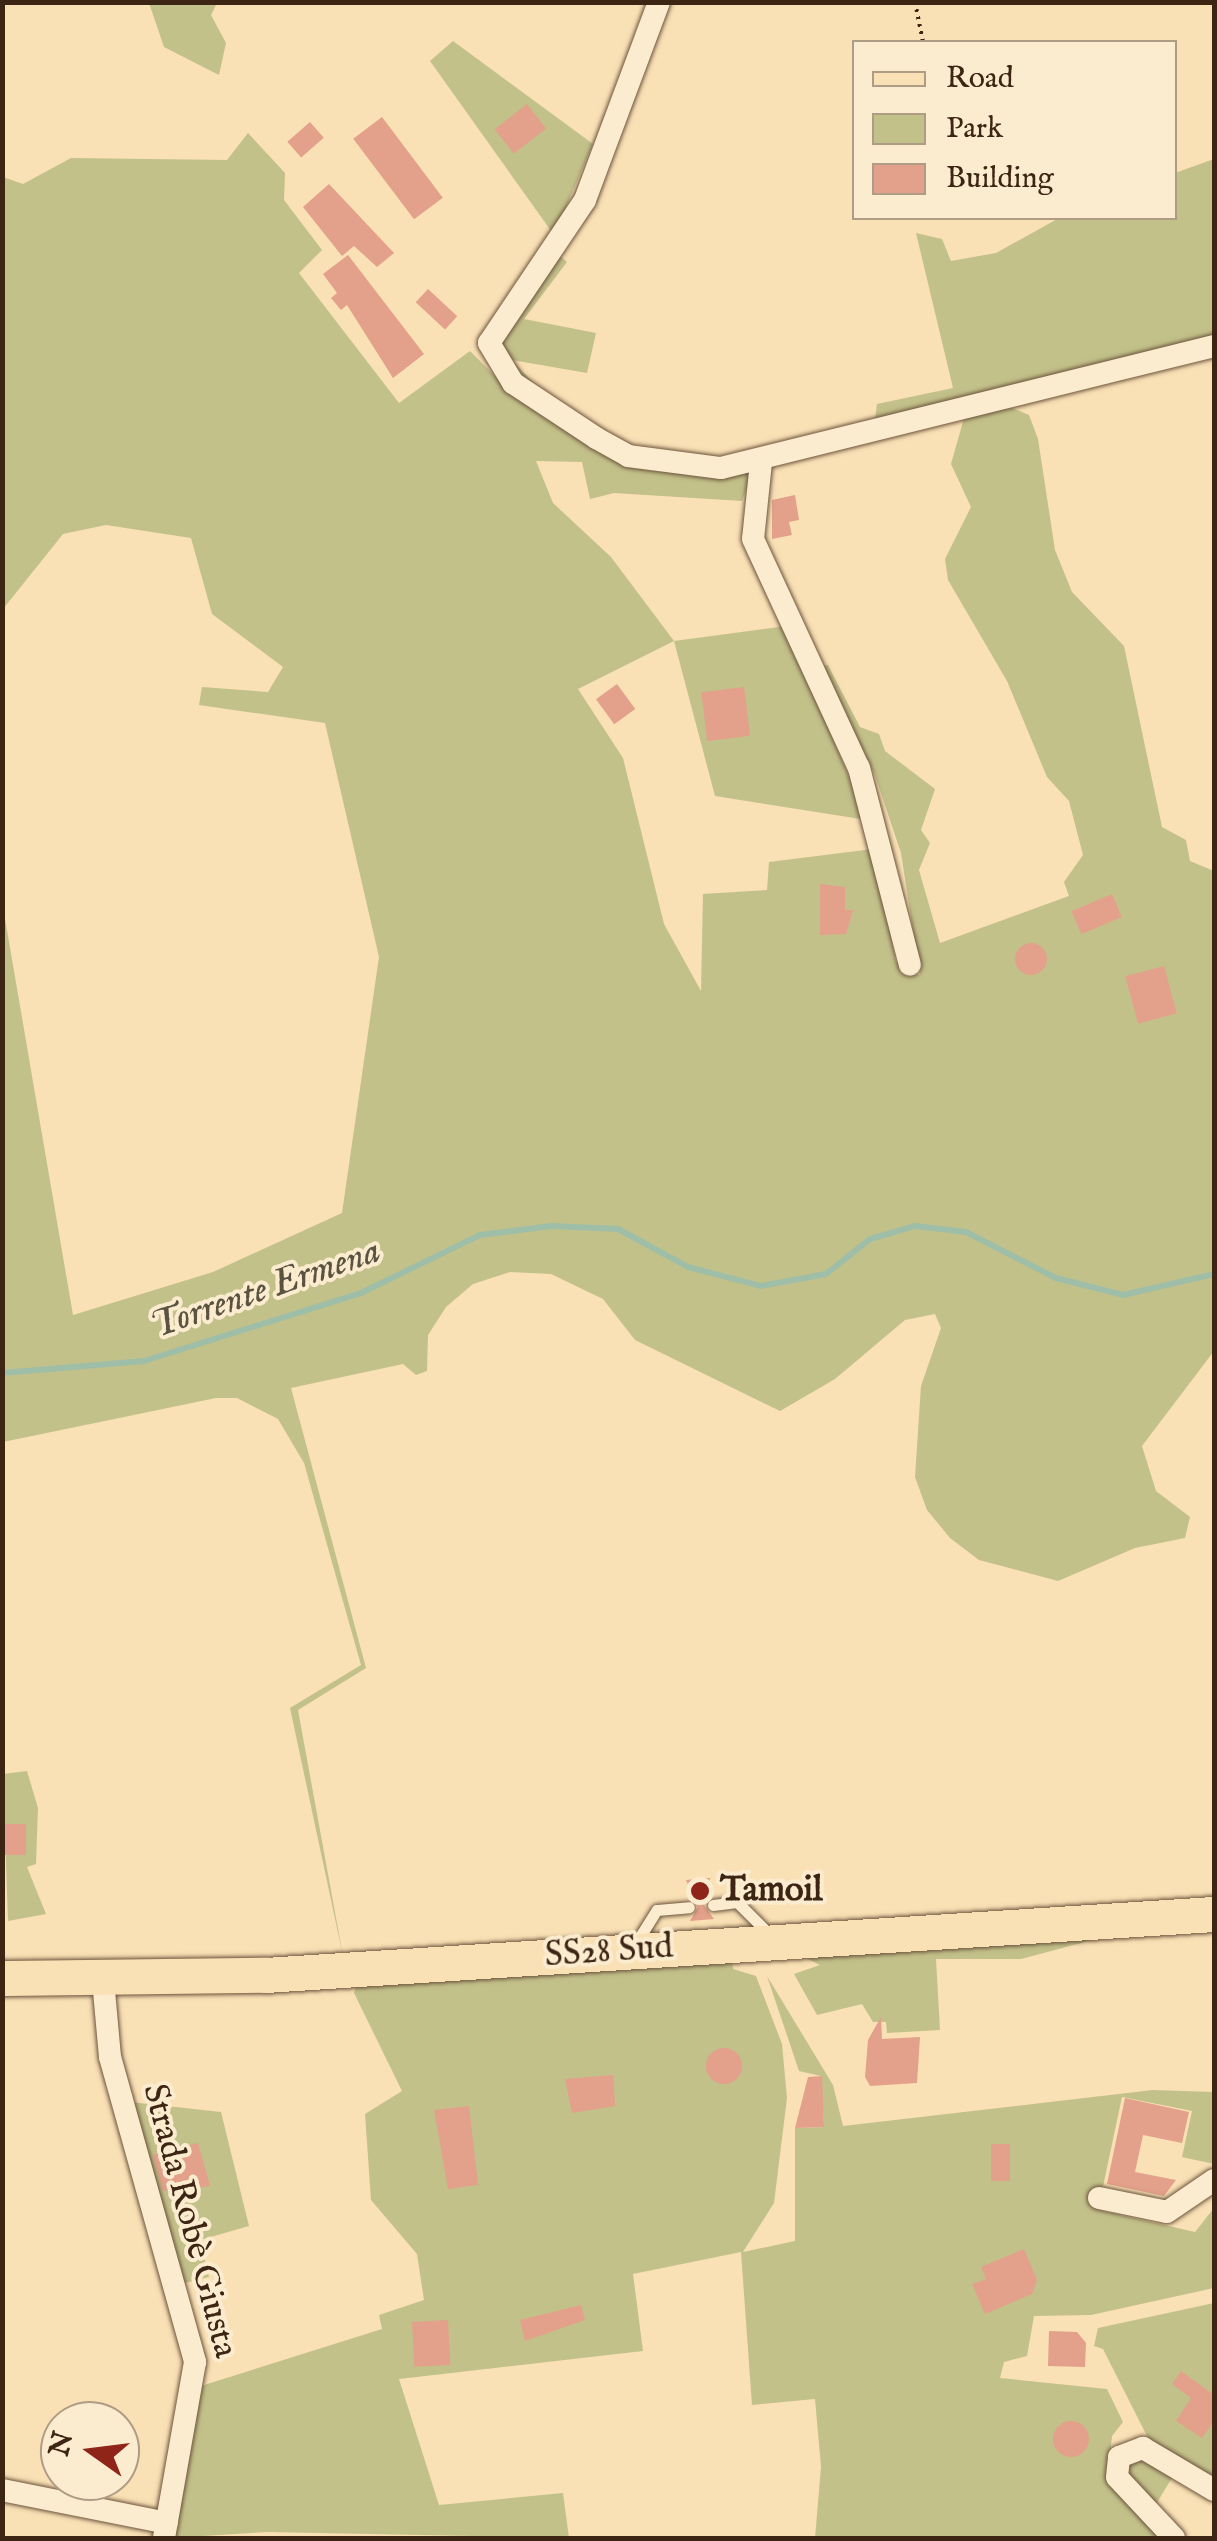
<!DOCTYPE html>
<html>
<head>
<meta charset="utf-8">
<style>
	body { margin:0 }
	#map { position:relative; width:1217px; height:2541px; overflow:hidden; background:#f9e0b5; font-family:"IM FELL English",serif }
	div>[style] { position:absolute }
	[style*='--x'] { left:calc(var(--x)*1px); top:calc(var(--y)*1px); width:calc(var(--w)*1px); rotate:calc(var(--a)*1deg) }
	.green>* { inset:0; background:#c3c18a }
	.stream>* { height:6px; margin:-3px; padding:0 3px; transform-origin:3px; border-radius:3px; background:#9fbea8 }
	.building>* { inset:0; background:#e3a08a; transform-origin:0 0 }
	.round { border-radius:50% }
	.path>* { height:4px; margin-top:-2px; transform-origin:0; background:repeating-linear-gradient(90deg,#3d2514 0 2.5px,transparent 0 7.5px) }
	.roads { filter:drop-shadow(0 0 2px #6c543c) drop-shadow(0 0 2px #6c543c) }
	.service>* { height:11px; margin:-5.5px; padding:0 5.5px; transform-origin:5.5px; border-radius:5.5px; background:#fbebcf }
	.minor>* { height:22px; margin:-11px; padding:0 11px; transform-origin:11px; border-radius:11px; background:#fbebcf }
	.primary>* { height:35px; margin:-17.5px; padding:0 17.5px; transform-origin:17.5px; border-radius:17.5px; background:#f9e0b5 }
	.dots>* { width:28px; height:28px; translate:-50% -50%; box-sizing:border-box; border:5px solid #fbebcf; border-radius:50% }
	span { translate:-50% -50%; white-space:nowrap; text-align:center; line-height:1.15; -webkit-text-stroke:8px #fbebcf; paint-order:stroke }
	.poi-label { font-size:35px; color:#3d2514; font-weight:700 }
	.left { translate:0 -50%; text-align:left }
	.street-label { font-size:35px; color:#3d2514 }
	.water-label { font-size:38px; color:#5a5340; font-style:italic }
	.frame { position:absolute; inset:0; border:5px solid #3d2514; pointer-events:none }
	.legend { position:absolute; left:852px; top:40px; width:325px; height:180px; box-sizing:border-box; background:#fbebcf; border:2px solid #af9c84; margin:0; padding:12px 18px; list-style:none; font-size:30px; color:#3d2514 }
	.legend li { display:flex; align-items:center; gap:20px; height:50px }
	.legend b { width:50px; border:2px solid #af9c84 }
	.north { position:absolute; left:40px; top:2401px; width:100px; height:100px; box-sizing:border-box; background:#fbebcf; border:2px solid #af9c84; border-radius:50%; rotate:284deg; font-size:28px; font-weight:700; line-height:40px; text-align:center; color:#3d2514 }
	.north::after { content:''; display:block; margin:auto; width:35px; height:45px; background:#8f2418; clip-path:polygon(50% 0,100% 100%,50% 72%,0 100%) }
</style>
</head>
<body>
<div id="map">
	<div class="green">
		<div style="clip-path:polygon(149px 3px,217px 3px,211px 15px,226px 43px,219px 75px,164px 47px)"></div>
		<div style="clip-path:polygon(453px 41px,593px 144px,554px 235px,430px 61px)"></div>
		<div style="clip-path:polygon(248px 133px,285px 173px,284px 200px,322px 250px,299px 273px,399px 403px,470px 351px,515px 396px,606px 453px,754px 470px,742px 501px,614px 493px,590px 499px,582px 462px,536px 461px,553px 503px,611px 557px,674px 641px,786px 626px,867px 820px,715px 796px,674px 641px,578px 689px,623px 758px,664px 924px,701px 991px,703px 894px,767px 890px,769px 862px,873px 849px,896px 962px,920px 975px,901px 853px,875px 775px,822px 666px,828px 665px,860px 727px,879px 734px,885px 751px,935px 789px,921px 830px,930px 843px,919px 870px,940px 943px,1069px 896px,1064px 882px,1083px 855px,1069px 801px,1047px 777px,1007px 681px,948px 580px,945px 559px,971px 507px,951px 464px,964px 418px,1005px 405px,1029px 415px,1038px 439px,1055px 550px,1072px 592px,1124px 646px,1162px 827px,1186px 840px,1190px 861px,1214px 871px,1214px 1351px,1142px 1446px,1156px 1491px,1190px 1517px,1185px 1538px,1135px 1548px,1058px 1581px,979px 1560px,950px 1538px,927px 1510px,915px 1477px,921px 1386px,941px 1328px,935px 1314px,905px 1320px,835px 1379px,780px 1411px,635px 1340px,603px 1299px,551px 1274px,510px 1272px,473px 1284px,446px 1307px,428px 1335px,427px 1371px,416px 1375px,403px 1364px,291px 1388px,366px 1668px,298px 1710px,343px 1956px,290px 1708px,361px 1665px,304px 1463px,278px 1419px,237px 1398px,216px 1398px,3px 1442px,2px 901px,73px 1315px,213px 1272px,342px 1213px,379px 957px,325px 723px,199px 705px,202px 687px,268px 692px,283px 667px,212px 614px,191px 538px,106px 525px,63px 534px,3px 609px,3px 177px,23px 184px,71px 158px,227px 160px)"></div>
		<div style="clip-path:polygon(1214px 159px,1214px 339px,875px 419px,877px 404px,953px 388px,916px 233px,942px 239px,951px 261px,996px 253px,1059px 218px,1174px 218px,1175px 173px)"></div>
		<div style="clip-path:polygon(560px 256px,567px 262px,524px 319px,596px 333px,587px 373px,512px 360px,541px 391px,504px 360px,501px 338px)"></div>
		<div style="clip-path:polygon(27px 1771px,38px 1808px,36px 1864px,27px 1867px,46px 1914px,8px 1921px,3px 1774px)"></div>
		<div style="clip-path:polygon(1115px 1934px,1021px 1959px,936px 1959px,940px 2030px,887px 2033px,886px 2022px,873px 2022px,862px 2004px,817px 2015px,794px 1974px,820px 1965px,798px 1954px)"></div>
		<div style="clip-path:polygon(732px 1958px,733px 1969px,756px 1976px,782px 2044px,787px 2098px,774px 2203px,743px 2252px,795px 2241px,795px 2128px,824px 2127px,821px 2076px,799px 2071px,767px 1976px,833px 2085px,843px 2126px,1153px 2090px,1214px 2092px,1214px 2164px,1182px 2157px,1192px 2111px,1122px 2097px,1098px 2210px,1195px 2232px,1214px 2208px,1214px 2288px,1091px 2315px,1034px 2316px,1027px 2356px,1004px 2362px,1000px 2378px,1107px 2389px,1123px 2422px,1112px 2436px,1108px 2476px,1164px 2538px,815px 2538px,821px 2467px,815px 2399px,752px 2405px,741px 2252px,633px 2274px,643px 2351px,399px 2379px,439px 2505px,563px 2493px,569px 2538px,267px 2532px,170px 2538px,201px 2386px,382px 2329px,379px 2315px,424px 2300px,417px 2254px,371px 2200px,365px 2114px,402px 2091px,354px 1993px,357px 1980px)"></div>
		<div style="clip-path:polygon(130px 2102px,221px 2112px,249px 2226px,200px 2240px,209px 2277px,181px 2284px)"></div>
		<div style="clip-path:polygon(1214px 2303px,1214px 2482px,1151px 2444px,1103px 2349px,1094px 2346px,1098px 2328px)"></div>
		<div style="clip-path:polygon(1133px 2455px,1175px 2473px,1156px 2504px,1132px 2482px,1124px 2464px)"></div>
	</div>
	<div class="stream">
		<div style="--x:2;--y:1373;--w:143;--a:-4.8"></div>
		<div style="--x:144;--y:1361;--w:227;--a:-17.4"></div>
		<div style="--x:361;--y:1293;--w:132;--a:-26"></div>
		<div style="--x:480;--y:1235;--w:72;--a:-7.2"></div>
		<div style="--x:551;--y:1226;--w:67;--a:2.6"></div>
		<div style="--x:618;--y:1229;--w:80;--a:28.5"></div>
		<div style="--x:688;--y:1267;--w:75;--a:14.6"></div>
		<div style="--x:761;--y:1286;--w:66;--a:-10.5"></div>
		<div style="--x:826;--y:1274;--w:56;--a:-38.5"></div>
		<div style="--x:870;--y:1239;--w:47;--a:-16.1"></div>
		<div style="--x:915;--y:1226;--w:51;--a:6.7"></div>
		<div style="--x:966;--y:1232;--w:101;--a:27.1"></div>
		<div style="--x:1056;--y:1278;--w:69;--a:14.2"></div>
		<div style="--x:1123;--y:1295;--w:93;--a:-13"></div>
	</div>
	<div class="building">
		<div style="left:527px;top:104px;width:31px;height:41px;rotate:52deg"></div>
		<div style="left:382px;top:117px;width:101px;height:36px;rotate:53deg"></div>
		<div style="left:310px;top:122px;width:21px;height:30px;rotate:49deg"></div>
		<div style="clip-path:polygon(329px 184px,394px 253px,377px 267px,354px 246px,342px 256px,303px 207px)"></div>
		<div style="clip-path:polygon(348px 255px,424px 354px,393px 378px,347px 305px,341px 310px,331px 298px,337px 293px,323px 274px)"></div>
		<div style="left:428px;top:289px;width:40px;height:18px;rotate:43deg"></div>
		<div style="clip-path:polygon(795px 495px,799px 520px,789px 522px,792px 535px,772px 539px,772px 500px)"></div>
		<div style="left:617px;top:684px;width:31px;height:26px;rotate:54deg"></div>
		<div style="left:744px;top:687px;width:49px;height:43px;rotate:83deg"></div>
		<div style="clip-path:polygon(820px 884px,845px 887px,845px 910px,853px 910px,846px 934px,820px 935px)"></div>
		<div style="left:1112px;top:894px;width:25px;height:44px;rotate:67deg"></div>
		<div class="round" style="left:1015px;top:943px;width:32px;height:32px"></div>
		<div style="left:1164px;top:966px;width:49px;height:40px;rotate:75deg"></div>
		<div style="left:2px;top:1824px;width:24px;height:31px"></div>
		<div style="clip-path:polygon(710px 1878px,704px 1905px,714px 1919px,690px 1921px,698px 1907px,686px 1880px)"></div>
		<div style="clip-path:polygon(881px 2017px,882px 2039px,920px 2037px,917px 2083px,870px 2086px,865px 2077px,868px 2040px)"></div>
		<div class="round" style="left:706px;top:2048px;width:36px;height:36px"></div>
		<div style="clip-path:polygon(613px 2075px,615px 2106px,572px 2113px,565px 2079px)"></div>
		<div style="clip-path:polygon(822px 2076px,824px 2127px,795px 2128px,808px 2077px)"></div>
		<div style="clip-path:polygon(1125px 2098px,1189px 2112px,1182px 2143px,1143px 2135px,1135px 2172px,1176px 2180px,1164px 2196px,1107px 2184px)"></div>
		<div style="clip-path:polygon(469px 2106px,478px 2185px,448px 2189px,434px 2110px)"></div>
		<div style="clip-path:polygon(198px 2143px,210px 2186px,163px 2191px,153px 2155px)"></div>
		<div style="left:991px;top:2144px;width:19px;height:37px"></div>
		<div style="clip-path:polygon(1024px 2249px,1037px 2280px,1032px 2294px,985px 2314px,972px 2284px,986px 2279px,981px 2267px)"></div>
		<div style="clip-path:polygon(581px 2305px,585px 2320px,525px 2341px,520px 2320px)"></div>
		<div style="left:448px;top:2320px;width:45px;height:36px;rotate:87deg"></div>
		<div style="clip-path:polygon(1049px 2331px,1077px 2332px,1086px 2343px,1085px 2367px,1048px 2366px)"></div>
		<div style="clip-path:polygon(1181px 2371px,1214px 2395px,1214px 2421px,1202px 2438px,1176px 2421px,1191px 2398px,1172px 2384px)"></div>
		<div class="round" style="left:1053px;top:2421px;width:36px;height:36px"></div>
	</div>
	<div class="path">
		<div style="--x:915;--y:2;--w:41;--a:78.7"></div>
	</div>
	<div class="roads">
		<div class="service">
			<div style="--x:713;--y:1905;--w:24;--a:-7"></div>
			<div style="--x:737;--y:1902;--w:47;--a:45"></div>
			<div style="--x:636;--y:1943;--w:39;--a:-58"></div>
			<div style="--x:657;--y:1910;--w:32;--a:-5"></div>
		</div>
		<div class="minor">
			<div style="--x:659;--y:2;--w:211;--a:110.5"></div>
			<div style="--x:585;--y:200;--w:172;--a:123.9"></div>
			<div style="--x:489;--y:343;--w:47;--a:59"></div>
			<div style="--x:513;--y:383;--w:100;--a:33.5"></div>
			<div style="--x:596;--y:438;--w:37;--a:29"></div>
			<div style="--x:628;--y:456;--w:94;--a:7.4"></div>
			<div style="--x:721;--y:468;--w:508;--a:-13.9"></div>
			<div style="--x:761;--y:462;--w:77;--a:95.9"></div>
			<div style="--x:753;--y:539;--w:252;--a:65.2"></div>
			<div style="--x:859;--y:768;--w:203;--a:75.5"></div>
			<div style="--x:103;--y:1980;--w:77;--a:84.8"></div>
			<div style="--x:110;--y:2057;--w:317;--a:74.4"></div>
			<div style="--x:195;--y:2362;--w:179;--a:100"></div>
			<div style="--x:1099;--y:2198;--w:69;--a:11.6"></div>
			<div style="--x:1167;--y:2212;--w:57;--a:-34.2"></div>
			<div style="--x:2;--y:2490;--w:168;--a:11.3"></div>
			<div style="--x:1174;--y:2538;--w:83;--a:-133.1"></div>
			<div style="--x:1117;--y:2477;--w:20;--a:-84"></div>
			<div style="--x:1119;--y:2457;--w:26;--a:-21"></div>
			<div style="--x:1143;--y:2448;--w:82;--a:30.6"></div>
		</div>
		<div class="primary">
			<div style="--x:2;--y:1978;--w:263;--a:-0.7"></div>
			<div style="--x:265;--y:1975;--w:951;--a:-3.68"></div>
		</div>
	</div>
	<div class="dots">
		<div style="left:700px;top:1891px;background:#8f2418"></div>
	</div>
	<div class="poi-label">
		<span class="left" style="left:720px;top:1891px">Tamoil</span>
	</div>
	<div class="street-label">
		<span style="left:609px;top:1952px;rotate:-4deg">SS28 Sud</span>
		<span style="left:189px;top:2221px;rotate:75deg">Strada Robè Giusta</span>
	</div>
	<div class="water-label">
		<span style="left:266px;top:1290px;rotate:-19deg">Torrente Ermena</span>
	</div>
	<div class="frame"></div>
	<ul class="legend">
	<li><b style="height:12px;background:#f9e0b5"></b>Road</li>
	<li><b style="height:28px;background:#c3c18a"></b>Park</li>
	<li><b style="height:28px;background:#e3a08a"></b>Building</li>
	</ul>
	<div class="north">N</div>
</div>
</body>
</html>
